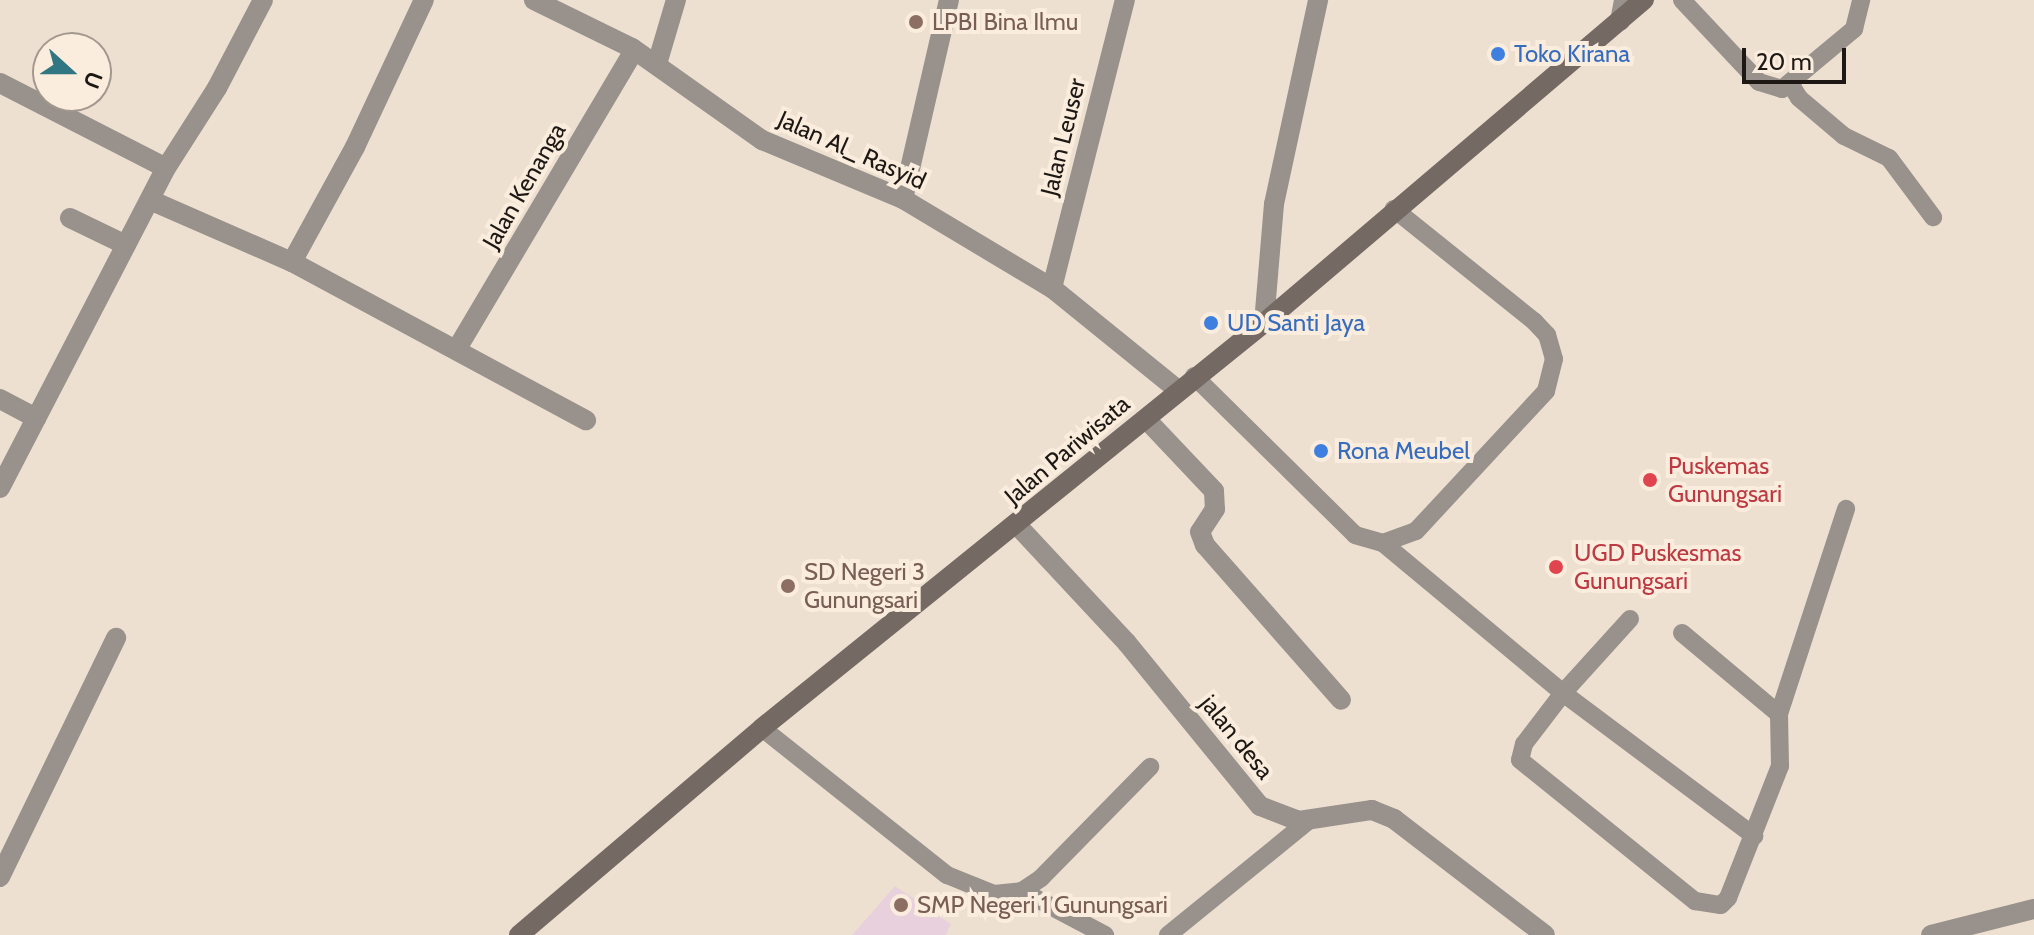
<!DOCTYPE html>
<html>
<head>
<meta charset="utf-8">
<style>
	body { margin:0 }
	#map { position:relative; width:2034px; height:935px; overflow:hidden; background:#eee0d1; font-family:Cabin,sans-serif }
	div>[style] { position:absolute }
	[style*='--x'] { left:calc(var(--x)*1px); top:calc(var(--y)*1px); width:calc(var(--w)*1px); rotate:calc(var(--a)*1deg) }
	.education>* { inset:0; background:#e8d1dd }
	.service>* { height:18px; margin:-9px; padding:0 9px; transform-origin:9px; border-radius:9px; background:#98918c }
	.minor>* { height:20px; margin:-10px; padding:0 10px; transform-origin:10px; border-radius:10px; background:#98918c }
	.secondary>* { height:20px; margin:-10px; padding:0 10px; transform-origin:10px; border-radius:10px; background:#756a63 }
	.dots>* { width:22px; height:22px; translate:-50% -50%; box-sizing:border-box; border:4px solid #fbedde; border-radius:50% }
	span { translate:-50% -50%; white-space:nowrap; text-align:center; line-height:1.15; -webkit-text-stroke:8px #fbedde; paint-order:stroke }
	.education-label { font-size:24px; color:#785e54 }
	.left { translate:0 -50%; text-align:left }
	.shop-label { font-size:24px; color:#366cbe }
	.street-label { font-size:24px; color:#1d1813 }
	.health-label { font-size:24px; color:#be3a42 }
	.north { position:absolute; left:32px; top:32px; width:80px; height:80px; box-sizing:border-box; background:#fbedde; border:2px solid #a2988d; border-radius:50%; rotate:111deg; font-size:22px; font-weight:700; line-height:32px; text-align:center; color:#1d1813 }
	.north::after { content:''; display:block; margin:auto; width:28px; height:36px; background:#307683; clip-path:polygon(50% 0,100% 100%,50% 72%,0 100%) }
	.scale { position:absolute; left:1742px; top:48px; width:104px; height:36px; box-sizing:border-box; border:4px solid #1d1813; border-top:0; padding-left:10px; font-size:24px; line-height:28px; white-space:nowrap; color:#1d1813; -webkit-text-stroke:6px #fbedde; paint-order:stroke }
</style>
</head>
<body>
<div id="map">
	<div class="education">
		<div style="clip-path:polygon(895px 886px,951px 924px,946px 935px,852px 935px)"></div>
	</div>
	<div class="service">
		<div style="--x:1682;--y:0;--w:112;--a:46.8"></div>
		<div style="--x:1759;--y:82;--w:24;--a:17"></div>
		<div style="--x:1782;--y:89;--w:94;--a:-39.8"></div>
		<div style="--x:1854;--y:29;--w:30;--a:-76"></div>
		<div style="--x:1791;--y:85;--w:15;--a:58"></div>
		<div style="--x:1799;--y:98;--w:59;--a:40.2"></div>
		<div style="--x:1844;--y:136;--w:50;--a:26.1"></div>
		<div style="--x:1889;--y:158;--w:74;--a:53.3"></div>
		<div style="--x:1194;--y:376;--w:226;--a:44.6"></div>
		<div style="--x:1355;--y:535;--w:29;--a:16"></div>
		<div style="--x:1383;--y:543;--w:35;--a:-20"></div>
		<div style="--x:1416;--y:531;--w:191;--a:-47.1"></div>
		<div style="--x:1546;--y:391;--w:33;--a:-76"></div>
		<div style="--x:1554;--y:359;--w:25;--a:-106"></div>
		<div style="--x:1547;--y:335;--w:18;--a:-133"></div>
		<div style="--x:1535;--y:322;--w:181;--a:-141.3"></div>
		<div style="--x:1383;--y:543;--w:234;--a:39.8"></div>
		<div style="--x:1563;--y:693;--w:239;--a:36.8"></div>
		<div style="--x:1630;--y:619;--w:100;--a:132.2"></div>
		<div style="--x:1563;--y:693;--w:64;--a:127.4"></div>
		<div style="--x:1524;--y:744;--w:16;--a:104"></div>
		<div style="--x:1520;--y:760;--w:225;--a:38.9"></div>
		<div style="--x:1695;--y:901;--w:26;--a:9"></div>
		<div style="--x:1721;--y:905;--w:10;--a:-45"></div>
		<div style="--x:1728;--y:898;--w:142;--a:-68.5"></div>
		<div style="--x:1780;--y:766;--w:52;--a:-91.1"></div>
		<div style="--x:1779;--y:714;--w:216;--a:-71.9"></div>
		<div style="--x:1682;--y:633;--w:126;--a:39.9"></div>
		<div style="--x:762;--y:728;--w:236;--a:38.5"></div>
		<div style="--x:947;--y:875;--w:51;--a:22"></div>
		<div style="--x:994;--y:894;--w:28;--a:-6"></div>
		<div style="--x:1022;--y:891;--w:23;--a:-34"></div>
		<div style="--x:1041;--y:878;--w:156;--a:-45.5"></div>
		<div style="--x:1022;--y:891;--w:94;--a:27.9"></div>
		<div style="--x:1168;--y:935;--w:179;--a:-39.1"></div>
	</div>
	<div class="minor">
		<div style="--x:534;--y:0;--w:109;--a:26.1"></div>
		<div style="--x:632;--y:48;--w:159;--a:35.3"></div>
		<div style="--x:762;--y:140;--w:153;--a:22.7"></div>
		<div style="--x:903;--y:199;--w:174;--a:30.9"></div>
		<div style="--x:1052;--y:288;--w:162;--a:39"></div>
		<div style="--x:1620;--y:21;--w:21;--a:-79"></div>
		<div style="--x:657;--y:64;--w:67;--a:-73.5"></div>
		<div style="--x:0;--y:83;--w:186;--a:27.1"></div>
		<div style="--x:903;--y:199;--w:204;--a:-77"></div>
		<div style="--x:150;--y:200;--w:155;--a:23.6"></div>
		<div style="--x:292;--y:262;--w:334;--a:28.3"></div>
		<div style="--x:70;--y:218;--w:62;--a:25.7"></div>
		<div style="--x:292;--y:262;--w:131;--a:-61.3"></div>
		<div style="--x:355;--y:147;--w:162;--a:-64.9"></div>
		<div style="--x:1052;--y:288;--w:297;--a:-75.8"></div>
		<div style="--x:1264;--y:323;--w:119;--a:-85.2"></div>
		<div style="--x:1274;--y:204;--w:209;--a:-77.8"></div>
		<div style="--x:458;--y:347;--w:345;--a:-59.3"></div>
		<div style="--x:0;--y:399;--w:41;--a:27.8"></div>
		<div style="--x:1146;--y:419;--w:99;--a:46.6"></div>
		<div style="--x:1214;--y:491;--w:18;--a:87"></div>
		<div style="--x:1215;--y:509;--w:27;--a:123"></div>
		<div style="--x:1200;--y:532;--w:14;--a:69"></div>
		<div style="--x:1205;--y:545;--w:206;--a:48.7"></div>
		<div style="--x:0;--y:488;--w:360;--a:-62.6"></div>
		<div style="--x:166;--y:168;--w:95;--a:-57.5"></div>
		<div style="--x:217;--y:88;--w:99;--a:-62.4"></div>
		<div style="--x:1017;--y:525;--w:161;--a:47"></div>
		<div style="--x:1127;--y:643;--w:210;--a:50.8"></div>
		<div style="--x:1260;--y:806;--w:42;--a:21"></div>
		<div style="--x:1299;--y:821;--w:74;--a:-8.6"></div>
		<div style="--x:1372;--y:810;--w:24;--a:22"></div>
		<div style="--x:1394;--y:819;--w:190;--a:37.5"></div>
		<div style="--x:0;--y:877;--w:266;--a:-64.1"></div>
		<div style="--x:1931;--y:935;--w:106;--a:-14.2"></div>
	</div>
	<div class="secondary">
		<div style="--x:519;--y:935;--w:319;--a:-40.4"></div>
		<div style="--x:762;--y:728;--w:645;--a:-38.9"></div>
		<div style="--x:1264;--y:323;--w:499;--a:-40.4"></div>
	</div>
	<div class="dots">
		<div style="left:916px;top:22px;background:#8d6e63"></div>
		<div style="left:1498px;top:54px;background:#3f7fe0"></div>
		<div style="left:1211px;top:323px;background:#3f7fe0"></div>
		<div style="left:1321px;top:451px;background:#3f7fe0"></div>
		<div style="left:1650px;top:480px;background:#e0444e"></div>
		<div style="left:1556px;top:567px;background:#e0444e"></div>
		<div style="left:788px;top:586px;background:#8d6e63"></div>
		<div style="left:901px;top:905px;background:#8d6e63"></div>
	</div>
	<div class="education-label">
		<span class="left" style="left:932px;top:22px">LPBI Bina Ilmu</span>
		<span class="left" style="left:804px;top:586px">SD Negeri 3<br>Gunungsari</span>
		<span class="left" style="left:917px;top:905px">SMP Negeri 1 Gunungsari</span>
	</div>
	<div class="shop-label">
		<span class="left" style="left:1514px;top:54px">Toko Kirana</span>
		<span class="left" style="left:1227px;top:323px">UD Santi Jaya</span>
		<span class="left" style="left:1337px;top:451px">Rona Meubel</span>
	</div>
	<div class="street-label">
		<span style="left:1063px;top:137px;rotate:-76deg">Jalan Leuser</span>
		<span style="left:852px;top:150px;rotate:24deg">Jalan Al_ Rasyid</span>
		<span style="left:524px;top:186px;rotate:-60deg">Jalan Kenanga</span>
		<span style="left:1067px;top:450px;rotate:-40deg">Jalan Pariwisata</span>
		<span style="left:1237px;top:737px;rotate:51deg">jalan desa</span>
	</div>
	<div class="health-label">
		<span class="left" style="left:1668px;top:480px">Puskemas<br>Gunungsari</span>
		<span class="left" style="left:1574px;top:567px">UGD Puskesmas<br>Gunungsari</span>
	</div>
	<div class="north">U</div>
	<div class="scale">20 m</div>
</div>
</body>
</html>
